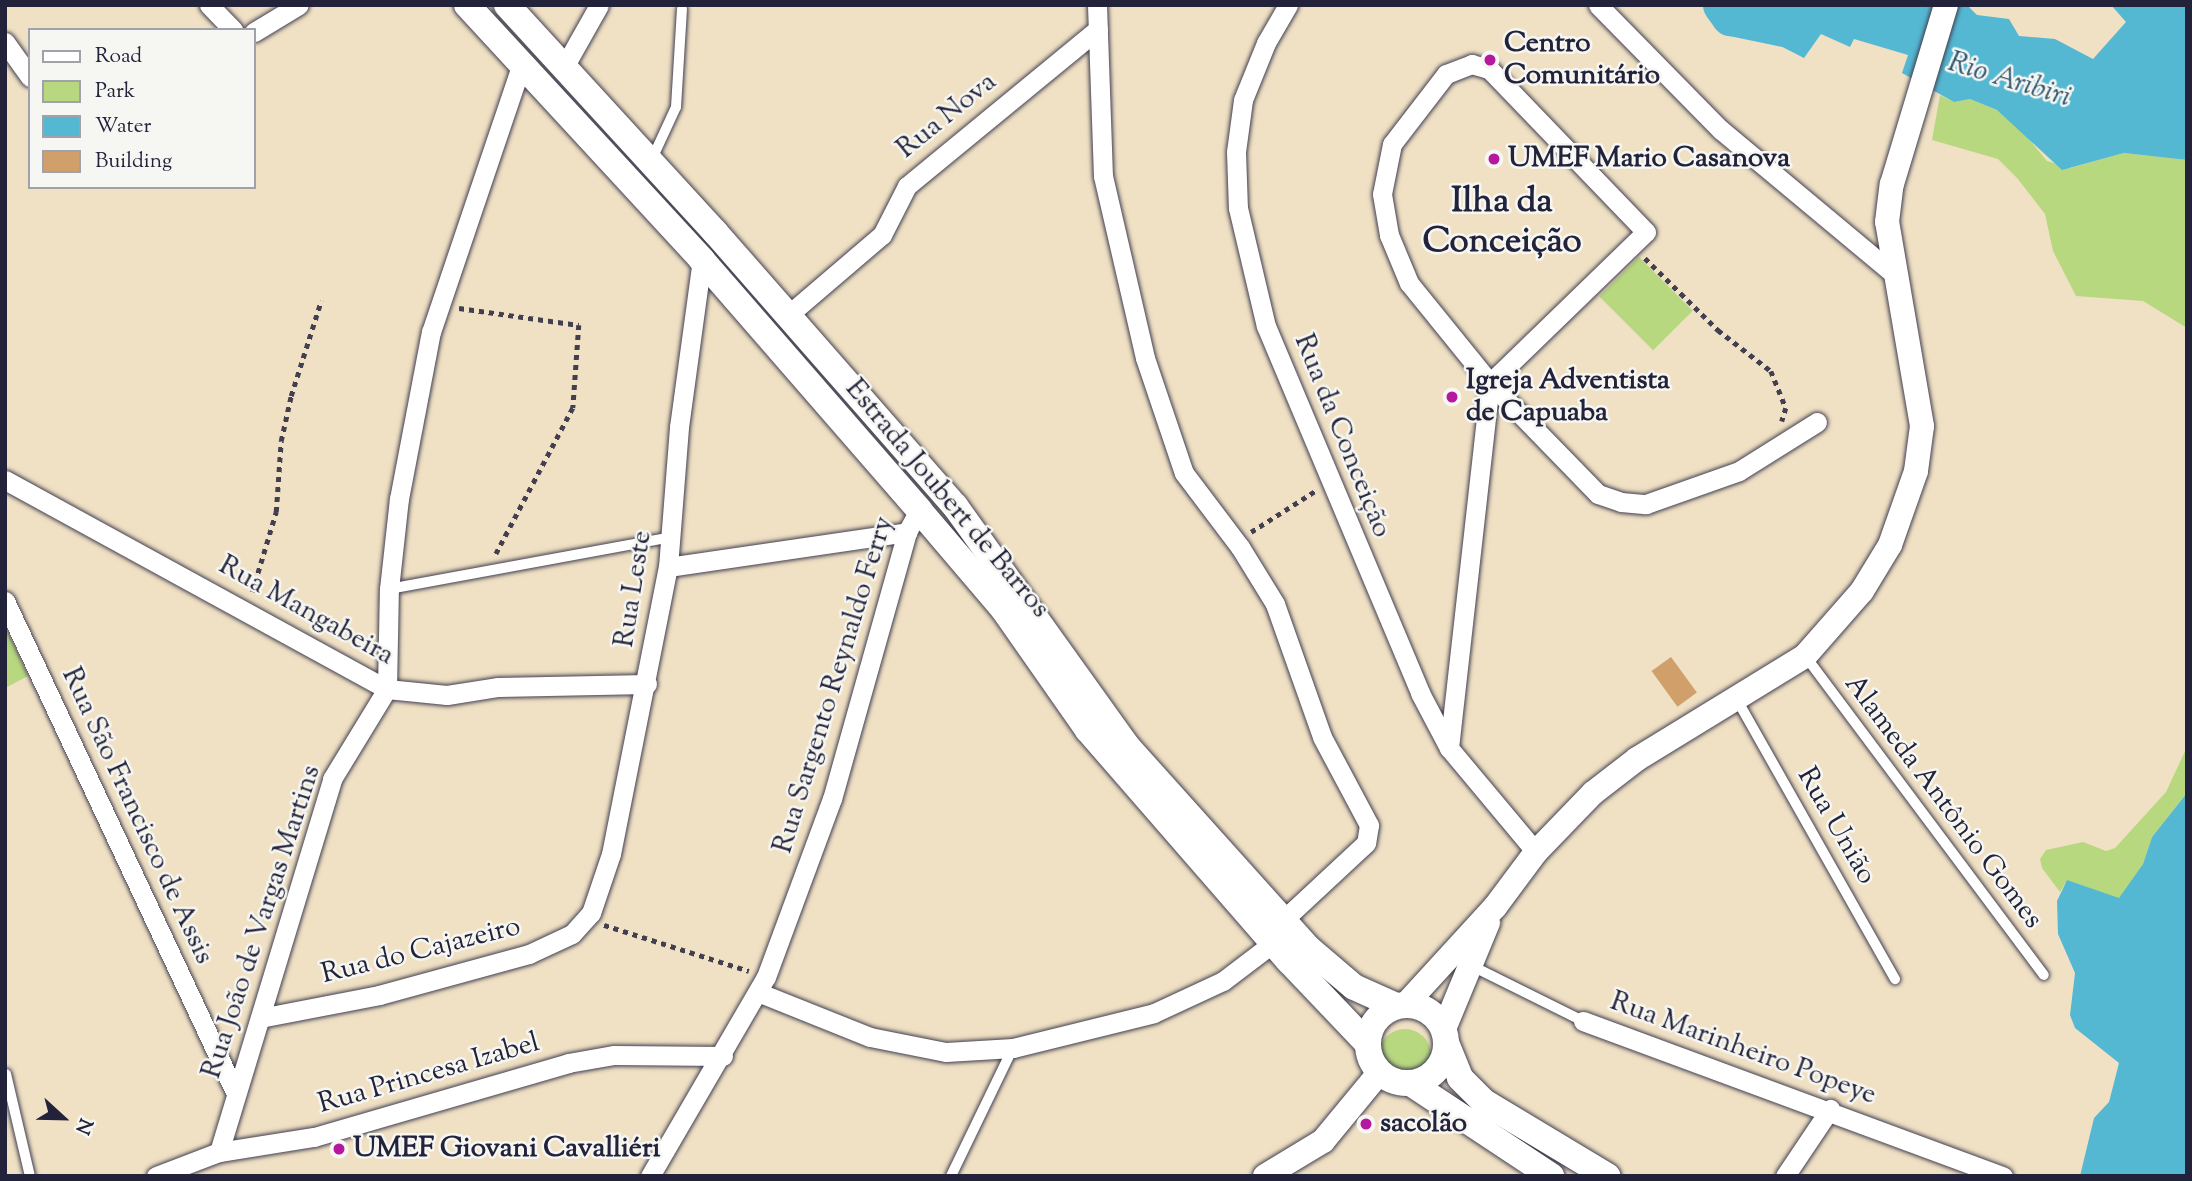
<!DOCTYPE html>
<html>
<head>
<meta charset="utf-8">
<style>
	body { margin:0 }
	#map { position:relative; width:2192px; height:1181px; overflow:hidden; background:#f0e1c4; font-family:"Sorts Mill Goudy",serif }
	div>[style] { position:absolute }
	[style*='--x'] { left:calc(var(--x)*1px); top:calc(var(--y)*1px); width:calc(var(--w)*1px); rotate:calc(var(--a)*1deg) }
	.green>* { inset:0; background:#b7d87f; transform-origin:0 0 }
	.round { border-radius:50% }
	.water>* { inset:0; background:#54b8d3 }
	.river>* { height:40px; margin:-20px; padding:0 20px; transform-origin:20px; border-radius:20px; background:#54b8d3 }
	.building>* { inset:0; background:#d09f6a; transform-origin:0 0 }
	.path>* { height:4.5px; margin-top:-2.25px; transform-origin:0; background:repeating-linear-gradient(90deg,#413f50 0 5px,transparent 0 10px) }
	.roads { filter:drop-shadow(0 0 2px #413f50) drop-shadow(0 0 2px #413f50) }
	.service>* { height:10px; margin:-5px; padding:0 5px; transform-origin:5px; border-radius:5px; background:#fff }
	.minor>* { height:19px; margin:-9.5px; padding:0 9.5px; transform-origin:9.5px; border-radius:9.5px; background:#fff }
	.tertiary>* { height:24px; margin:-12px; padding:0 12px; transform-origin:12px; border-radius:12px; background:#fff }
	.secondary>* { height:26px; margin:-13px; padding:0 13px; transform-origin:13px; border-radius:13px; background:#fff }
	.secondary>.ring { margin:-13px; padding:0; box-sizing:content-box; background:none; border:26px solid #fff; border-radius:50% }
	.dots>* { width:19px; height:19px; translate:-50% -50%; box-sizing:border-box; border:4px solid #f6f6f2; border-radius:50% }
	span { translate:-50% -50%; white-space:nowrap; text-align:center; line-height:1.15; -webkit-text-stroke:5px #f6f6f2; paint-order:stroke }
	.poi-label { font-size:28px; color:#22223b; font-weight:700 }
	.left { translate:0 -50%; text-align:left }
	.street-label { font-size:28px; color:#22223b }
	.water-label { font-size:30px; color:#345670; font-style:italic }
	.district-label { font-size:35px; color:#22223b; font-weight:700 }
	.frame { position:absolute; inset:0; border:7px solid #22223b; pointer-events:none }
	.legend { position:absolute; left:28px; top:28px; width:228px; height:161px; box-sizing:border-box; background:#f6f6f2; border:2px solid #a1a1a9; margin:0; padding:9px 12px; list-style:none; font-size:21px; color:#22223b }
	.legend li { display:flex; align-items:center; gap:14px; height:35px }
	.legend b { width:35px; border:2px solid #a1a1a9 }
	.north { position:absolute; left:28px; top:1083px; width:70px; height:70px; -webkit-text-stroke:5px #f6f6f2; paint-order:stroke; rotate:112deg; font-size:19px; font-weight:700; line-height:28px; text-align:center; color:#22223b }
	.north::after { content:''; display:block; margin:auto; width:24px; height:32px; background:#22223b; clip-path:polygon(50% 0,100% 100%,50% 72%,0 100%) }
</style>
</head>
<body>
<div id="map">
	<div class="green">
		<div style="clip-path:polygon(1940px 95px,1954px 102px,1970px 99px,1997px 110px,2013px 120px,2047px 161px,2070px 168px,2124px 153px,2187px 160px,2187px 328px,2143px 301px,2076px 296px,2053px 251px,2045px 214px,2017px 178px,1998px 159px,1932px 140px)"></div>
		<div style="left:1639px;top:257px;width:76px;height:56px;rotate:45deg"></div>
		<div style="clip-path:polygon(5px 626px,28px 676px,5px 688px)"></div>
		<div style="clip-path:polygon(2187px 747px,2187px 793px,2152px 837px,2143px 864px,2119px 899px,2067px 880px,2060px 892px,2042px 868px,2040px 859px,2046px 850px,2083px 842px,2106px 851px,2115px 848px,2166px 792px)"></div>
		<div class="round" style="left:1379px;top:1029px;width:52px;height:52px"></div>
	</div>
	<div class="water">
		<div style="clip-path:polygon(1740px 5px,1967px 5px,1977px 15px,2009px 19px,2019px 36px,2055px 39px,2093px 59px,2126px 22px,2111px 5px,2187px 5px,2187px 160px,2124px 153px,2062px 170px,1997px 110px,1970px 99px,1954px 102px,1902px 73px,1908px 55px,1854px 39px,1850px 47px,1821px 34px,1804px 58px,1726px 18px)"></div>
		<div style="clip-path:polygon(2187px 793px,2187px 1176px,2080px 1176px,2094px 1118px,2109px 1102px,2119px 1063px,2075px 1028px,2070px 1015px,2075px 973px,2058px 934px,2057px 901px,2067px 880px,2119px 898px,2143px 864px,2152px 837px)"></div>
	</div>
	<div class="river">
		<div style="--x:1723;--y:5;--w:14;--a:54"></div>
		<div style="--x:1731;--y:16;--w:54;--a:11.7"></div>
	</div>
	<div class="building">
		<div style="left:1671px;top:657px;width:44px;height:24px;rotate:54deg"></div>
	</div>
	<div class="path">
		<div style="--x:1645;--y:258;--w:103;--a:44.6"></div>
		<div style="--x:1718;--y:330;--w:67;--a:37.7"></div>
		<div style="--x:1771;--y:371;--w:40;--a:68"></div>
		<div style="--x:1786;--y:408;--w:14;--a:107"></div>
		<div style="--x:459;--y:308;--w:121;--a:8.1"></div>
		<div style="--x:579;--y:325;--w:83;--a:94.1"></div>
		<div style="--x:573;--y:408;--w:165;--a:117.8"></div>
		<div style="--x:1251;--y:532;--w:76;--a:-32.6"></div>
		<div style="--x:252;--y:592;--w:84;--a:-73.3"></div>
		<div style="--x:276;--y:512;--w:71;--a:-86"></div>
		<div style="--x:281;--y:441;--w:46;--a:-77.5"></div>
		<div style="--x:291;--y:396;--w:100;--a:-72.5"></div>
		<div style="--x:604;--y:925;--w:152;--a:17.6"></div>
	</div>
	<div class="roads">
		<div class="service">
			<div style="--x:652;--y:159;--w:57;--a:-65.2"></div>
			<div style="--x:676;--y:107;--w:98;--a:-86.5"></div>
			<div style="--x:389;--y:589;--w:287;--a:-10.4"></div>
			<div style="--x:1806;--y:657;--w:397;--a:53.2"></div>
			<div style="--x:1736;--y:698;--w:323;--a:60.5"></div>
			<div style="--x:1470;--y:965;--w:126;--a:26.4"></div>
			<div style="--x:6;--y:1074;--w:105;--a:76.8"></div>
			<div style="--x:951;--y:1176;--w:142;--a:-64.2"></div>
		</div>
		<div class="minor">
			<div style="--x:209;--y:5;--w:35;--a:46"></div>
			<div style="--x:1097;--y:5;--w:171;--a:88"></div>
			<div style="--x:1103;--y:176;--w:187;--a:77"></div>
			<div style="--x:1145;--y:358;--w:121;--a:71.3"></div>
			<div style="--x:1184;--y:473;--w:93;--a:52.9"></div>
			<div style="--x:1240;--y:547;--w:67;--a:58.4"></div>
			<div style="--x:1275;--y:604;--w:141;--a:70.5"></div>
			<div style="--x:1322;--y:737;--w:100;--a:61.9"></div>
			<div style="--x:1369;--y:825;--w:18;--a:99"></div>
			<div style="--x:1366;--y:843;--w:113;--a:137.1"></div>
			<div style="--x:1288;--y:5;--w:44;--a:120.1"></div>
			<div style="--x:1266;--y:43;--w:61;--a:112"></div>
			<div style="--x:1243;--y:100;--w:52;--a:97.7"></div>
			<div style="--x:1236;--y:152;--w:56;--a:88"></div>
			<div style="--x:1238;--y:208;--w:121;--a:76.7"></div>
			<div style="--x:1266;--y:326;--w:398;--a:67.2"></div>
			<div style="--x:1420;--y:693;--w:62;--a:62.2"></div>
			<div style="--x:1449;--y:748;--w:136;--a:50.1"></div>
			<div style="--x:1598;--y:5;--w:175;--a:45.5"></div>
			<div style="--x:1721;--y:130;--w:226;--a:39.8"></div>
			<div style="--x:254;--y:32;--w:52;--a:-31"></div>
			<div style="--x:5;--y:42;--w:43;--a:54.5"></div>
			<div style="--x:563;--y:69;--w:73;--a:-60.6"></div>
			<div style="--x:787;--y:316;--w:125;--a:-40.5"></div>
			<div style="--x:882;--y:235;--w:55;--a:-63"></div>
			<div style="--x:907;--y:186;--w:247;--a:-39.4"></div>
			<div style="--x:5;--y:480;--w:435;--a:28.7"></div>
			<div style="--x:387;--y:689;--w:60;--a:5.7"></div>
			<div style="--x:447;--y:695;--w:52;--a:-8.9"></div>
			<div style="--x:498;--y:687;--w:149;--a:-1.2"></div>
			<div style="--x:668;--y:567;--w:242;--a:-8.3"></div>
			<div style="--x:5;--y:601;--w:544;--a:64.89"></div>
			<div style="--x:1449;--y:748;--w:367;--a:-83.6"></div>
			<div style="--x:1490;--y:383;--w:217;--a:-44.1"></div>
			<div style="--x:1646;--y:232;--w:226;--a:-133.9"></div>
			<div style="--x:1489;--y:69;--w:18;--a:-164"></div>
			<div style="--x:1472;--y:64;--w:28;--a:159"></div>
			<div style="--x:1446;--y:74;--w:88;--a:127.6"></div>
			<div style="--x:1392;--y:144;--w:51;--a:101.3"></div>
			<div style="--x:1382;--y:194;--w:42;--a:80.3"></div>
			<div style="--x:1389;--y:235;--w:52;--a:67.4"></div>
			<div style="--x:1409;--y:283;--w:129;--a:51"></div>
			<div style="--x:1490;--y:383;--w:155;--a:45.8"></div>
			<div style="--x:1598;--y:494;--w:24;--a:19"></div>
			<div style="--x:1621;--y:502;--w:25;--a:5"></div>
			<div style="--x:1646;--y:504;--w:99;--a:-19.5"></div>
			<div style="--x:1739;--y:471;--w:92;--a:-32.1"></div>
			<div style="--x:760;--y:993;--w:118;--a:21.8"></div>
			<div style="--x:870;--y:1037;--w:77;--a:11.2"></div>
			<div style="--x:946;--y:1052;--w:67;--a:-3.4"></div>
			<div style="--x:1013;--y:1048;--w:145;--a:-13.9"></div>
			<div style="--x:1154;--y:1013;--w:76;--a:-24.9"></div>
			<div style="--x:1223;--y:981;--w:63;--a:-37.2"></div>
			<div style="--x:260;--y:1018;--w:121;--a:-10.9"></div>
			<div style="--x:379;--y:995;--w:156;--a:-15.3"></div>
			<div style="--x:529;--y:954;--w:47;--a:-24.9"></div>
			<div style="--x:572;--y:934;--w:28;--a:-48"></div>
			<div style="--x:591;--y:913;--w:62;--a:-71.3"></div>
			<div style="--x:611;--y:854;--w:293;--a:-78.8"></div>
			<div style="--x:668;--y:567;--w:140;--a:-85.5"></div>
			<div style="--x:679;--y:427;--w:169;--a:-82.2"></div>
			<div style="--x:1583;--y:1021;--w:448;--a:20.3"></div>
			<div style="--x:219;--y:1152;--w:390;--a:-73.1"></div>
			<div style="--x:332;--y:779;--w:105;--a:-58.6"></div>
			<div style="--x:387;--y:689;--w:100;--a:-88.9"></div>
			<div style="--x:389;--y:589;--w:91;--a:-83.7"></div>
			<div style="--x:399;--y:499;--w:170;--a:-79.2"></div>
			<div style="--x:431;--y:332;--w:281;--a:-71.3"></div>
			<div style="--x:156;--y:1176;--w:67;--a:-20.9"></div>
			<div style="--x:219;--y:1152;--w:96;--a:-9"></div>
			<div style="--x:314;--y:1137;--w:265;--a:-16.2"></div>
			<div style="--x:568;--y:1063;--w:47;--a:-9.9"></div>
			<div style="--x:614;--y:1055;--w:109;--a:0.5"></div>
			<div style="--x:650;--y:1176;--w:230;--a:-59.8"></div>
			<div style="--x:766;--y:977;--w:190;--a:-69.7"></div>
			<div style="--x:832;--y:799;--w:277;--a:-74.3"></div>
			<div style="--x:907;--y:532;--w:25;--a:-61"></div>
			<div style="--x:1785;--y:1176;--w:81;--a:-56.1"></div>
		</div>
		<div class="tertiary">
			<div style="--x:1406;--y:1004;--w:132;--a:-47.5"></div>
			<div style="--x:1495;--y:907;--w:69;--a:-53.3"></div>
			<div style="--x:1536;--y:852;--w:82;--a:-46"></div>
			<div style="--x:1593;--y:793;--w:56;--a:-37.7"></div>
			<div style="--x:1637;--y:759;--w:197;--a:-31.5"></div>
			<div style="--x:1805;--y:656;--w:86;--a:-48.8"></div>
			<div style="--x:1862;--y:591;--w:54;--a:-58.7"></div>
			<div style="--x:1890;--y:545;--w:78;--a:-70.6"></div>
			<div style="--x:1916;--y:471;--w:45;--a:-82.4"></div>
			<div style="--x:1922;--y:426;--w:207;--a:-99.7"></div>
			<div style="--x:1887;--y:222;--w:38;--a:-83"></div>
			<div style="--x:1892;--y:184;--w:187;--a:-73.2"></div>
			<div style="--x:1444;--y:1029;--w:115;--a:-67.5"></div>
			<div style="--x:1265;--y:1176;--w:68;--a:-31.1"></div>
			<div style="--x:1323;--y:1141;--w:88;--a:-50.5"></div>
		</div>
		<div class="secondary">
			<div style="--x:467;--y:5;--w:347;--a:47.3"></div>
			<div style="--x:702;--y:260;--w:331;--a:49"></div>
			<div style="--x:919;--y:510;--w:131;--a:49.6"></div>
			<div style="--x:1004;--y:610;--w:146;--a:55"></div>
			<div style="--x:1088;--y:730;--w:306;--a:49"></div>
			<div style="--x:1289;--y:961;--w:113;--a:46.4"></div>
			<div style="--x:507;--y:5;--w:308;--a:47.5"></div>
			<div style="--x:715;--y:232;--w:364;--a:48.8"></div>
			<div style="--x:955;--y:506;--w:294;--a:54.4"></div>
			<div style="--x:1126;--y:745;--w:273;--a:48.1"></div>
			<div style="--x:1308;--y:948;--w:60;--a:40.3"></div>
			<div style="--x:1354;--y:987;--w:46;--a:24.3"></div>
			<div class="ring" style="left:1368px;top:1005px;width:52px;height:52px"></div>
			<div style="--x:1447;--y:1045;--w:35;--a:68"></div>
			<div style="--x:1460;--y:1078;--w:34;--a:45"></div>
			<div style="--x:1484;--y:1102;--w:144;--a:31"></div>
			<div style="--x:1412;--y:1084;--w:167;--a:33.5"></div>
		</div>
	</div>
	<div class="dots">
		<div style="left:1490px;top:60px;background:#b5179e"></div>
		<div style="left:1494px;top:159px;background:#b5179e"></div>
		<div style="left:1452px;top:397px;background:#b5179e"></div>
		<div style="left:1366px;top:1124px;background:#b5179e"></div>
		<div style="left:339px;top:1149px;background:#b5179e"></div>
	</div>
	<div class="poi-label">
		<span class="left" style="left:1504px;top:60px">Centro<br>Comunitário</span>
		<span class="left" style="left:1508px;top:159px">UMEF Mario Casanova</span>
		<span class="left" style="left:1466px;top:397px">Igreja Adventista<br>de Capuaba</span>
		<span class="left" style="left:1380px;top:1124px">sacolão</span>
		<span class="left" style="left:353px;top:1149px">UMEF Giovani Cavalliéri</span>
	</div>
	<div class="street-label">
		<span style="left:947px;top:116px;rotate:-39deg">Rua Nova</span>
		<span style="left:1342px;top:436px;rotate:68deg">Rua da Conceição</span>
		<span style="left:947px;top:499px;rotate:50deg">Estrada Joubert de Barros</span>
		<span style="left:634px;top:589px;rotate:-81deg">Rua Leste</span>
		<span style="left:306px;top:611px;rotate:29deg">Rua Mangabeira</span>
		<span style="left:834px;top:685px;rotate:-73deg">Rua Sargento Reynaldo Ferry</span>
		<span style="left:1943px;top:802px;rotate:53deg">Alameda Antônio Gomes</span>
		<span style="left:137px;top:816px;rotate:65deg">Rua São Francisco de Assis</span>
		<span style="left:1836px;top:826px;rotate:60deg">Rua União</span>
		<span style="left:262px;top:922px;rotate:-72deg">Rua João de Vargas Martins</span>
		<span style="left:421px;top:951px;rotate:-14deg">Rua do Cajazeiro</span>
		<span style="left:1743px;top:1049px;rotate:20deg">Rua Marinheiro Popeye</span>
		<span style="left:429px;top:1074px;rotate:-16deg">Rua Princesa Izabel</span>
	</div>
	<div class="water-label">
		<span style="left:2009px;top:81px;rotate:17deg">Rio Aribiri</span>
	</div>
	<div class="district-label">
		<span style="left:1502px;top:223px">Ilha da<br>Conceição</span>
	</div>
	<div class="frame"></div>
	<ul class="legend">
	<li><b style="height:9px;background:#fff"></b>Road</li>
	<li><b style="height:19px;background:#b7d87f"></b>Park</li>
	<li><b style="height:19px;background:#54b8d3"></b>Water</li>
	<li><b style="height:19px;background:#d09f6a"></b>Building</li>
	</ul>
	<div class="north">N</div>
</div>
</body>
</html>
